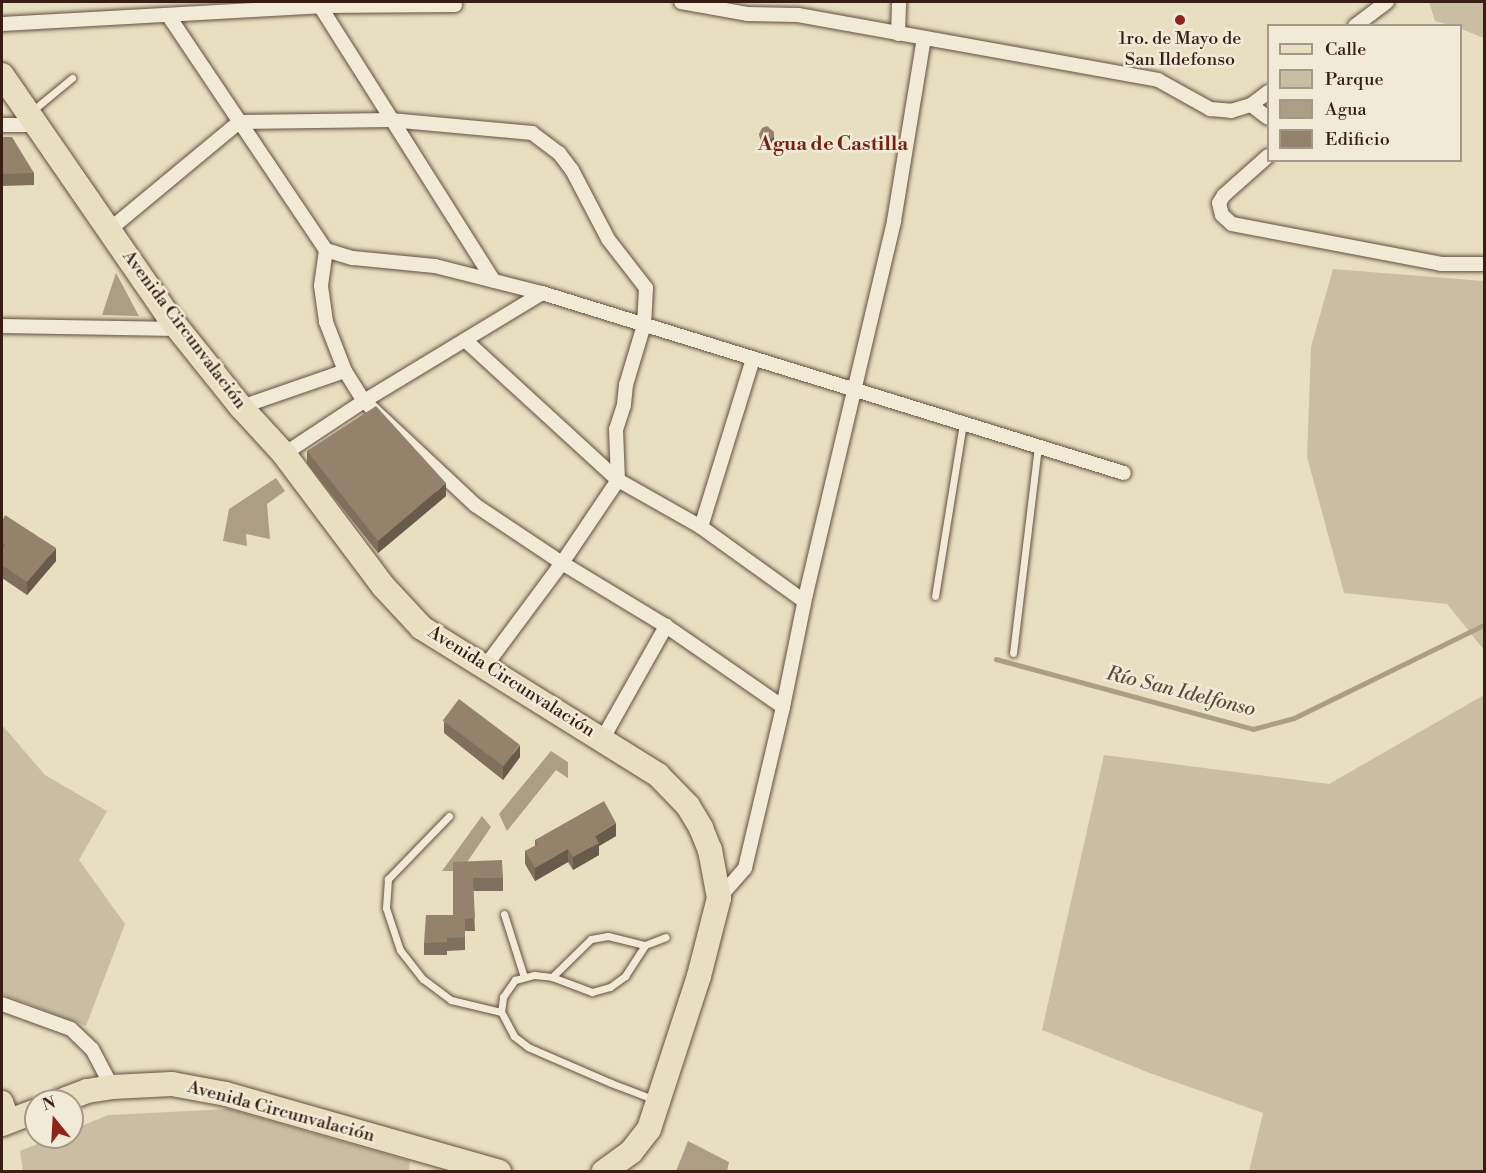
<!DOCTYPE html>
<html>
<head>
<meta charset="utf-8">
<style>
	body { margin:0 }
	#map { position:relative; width:1486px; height:1173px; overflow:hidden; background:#e8dfc0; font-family:"Libre Bodoni",serif }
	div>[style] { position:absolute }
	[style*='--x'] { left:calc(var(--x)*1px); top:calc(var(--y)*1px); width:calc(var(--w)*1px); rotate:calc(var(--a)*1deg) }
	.green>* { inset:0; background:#cabea2 }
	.water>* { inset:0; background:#ac9d85 }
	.stream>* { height:4.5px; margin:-2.25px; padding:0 2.25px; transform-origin:2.25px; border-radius:2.25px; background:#ac9d85 }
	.roads { filter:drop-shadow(0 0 2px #644e3e) drop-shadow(0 0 2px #644e3e) }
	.lane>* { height:7px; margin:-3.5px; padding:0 3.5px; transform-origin:3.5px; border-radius:3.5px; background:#f0ead6 }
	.street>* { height:14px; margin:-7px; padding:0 7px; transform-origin:7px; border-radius:7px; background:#f0ead6 }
	.primary>* { height:21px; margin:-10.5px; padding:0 10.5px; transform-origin:10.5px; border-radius:10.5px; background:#e8dfc0 }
	.highway>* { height:24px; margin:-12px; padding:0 12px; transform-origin:12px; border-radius:12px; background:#e8dfc0 }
	.wall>* { inset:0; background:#7f705d }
	.shaded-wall>* { inset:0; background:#685b4c }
	.building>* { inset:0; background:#94826c; transform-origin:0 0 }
	.dots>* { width:16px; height:16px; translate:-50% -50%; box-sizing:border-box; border:3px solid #f0ead6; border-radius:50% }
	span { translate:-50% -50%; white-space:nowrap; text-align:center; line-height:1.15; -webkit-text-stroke:5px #f0ead6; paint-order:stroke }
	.poi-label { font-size:18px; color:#381d12 }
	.street-label { font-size:18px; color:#381d12 }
	.neighbourhood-label { font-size:20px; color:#7a1f14; font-weight:700 }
	.water-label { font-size:20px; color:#614a3a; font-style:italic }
	.frame { position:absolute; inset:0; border:3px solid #381d12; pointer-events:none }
	.legend { position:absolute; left:1267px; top:24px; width:195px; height:138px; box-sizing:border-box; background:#f0ead6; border:2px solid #a69888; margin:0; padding:8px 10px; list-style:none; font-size:18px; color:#381d12 }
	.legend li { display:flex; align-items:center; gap:12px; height:30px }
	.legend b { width:30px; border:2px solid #a69888 }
	.north { position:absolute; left:24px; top:1089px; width:60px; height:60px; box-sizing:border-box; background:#f0ead6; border:2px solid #a69888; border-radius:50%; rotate:342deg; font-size:16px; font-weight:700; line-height:24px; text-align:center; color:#381d12 }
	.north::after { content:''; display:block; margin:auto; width:21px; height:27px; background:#8f2418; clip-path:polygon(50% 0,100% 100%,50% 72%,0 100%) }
</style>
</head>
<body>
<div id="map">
	<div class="green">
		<div style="clip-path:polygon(1429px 2px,1484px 2px,1484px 38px,1461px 29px,1460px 26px,1449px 25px,1435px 21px)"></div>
		<div style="clip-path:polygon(1333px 269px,1484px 281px,1484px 650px,1447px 604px,1344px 593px,1307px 457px,1311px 347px)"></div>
		<div style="clip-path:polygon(1484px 695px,1484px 1171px,1249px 1171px,1263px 1113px,1147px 1072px,1042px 1030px,1104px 755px,1329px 784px)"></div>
		<div style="clip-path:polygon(2px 725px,45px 775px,107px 811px,79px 860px,125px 924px,86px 1026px,2px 994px)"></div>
		<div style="clip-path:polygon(229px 1109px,410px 1161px,409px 1171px,23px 1171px,20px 1151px,54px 1137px,72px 1137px,72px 1130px,108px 1115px)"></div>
	</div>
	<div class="water">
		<div style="clip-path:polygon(116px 273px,139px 316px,102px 315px)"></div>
		<div style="clip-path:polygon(276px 478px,285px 491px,267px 504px,270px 539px,246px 534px,247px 546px,223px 541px,229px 509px)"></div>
		<div style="clip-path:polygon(551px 751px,568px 762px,568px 778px,556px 770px,507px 831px,499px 814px)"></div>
		<div style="clip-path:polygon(482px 816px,491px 827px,461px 871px,442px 871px)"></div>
		<div style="clip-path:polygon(688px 1141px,729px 1162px,727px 1171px,676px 1171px)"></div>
	</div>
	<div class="stream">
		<div style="--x:996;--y:659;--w:266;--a:15.2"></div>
		<div style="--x:1253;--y:729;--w:42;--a:-15"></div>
		<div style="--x:1294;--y:718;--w:212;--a:-26.1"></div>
	</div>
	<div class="roads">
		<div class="lane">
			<div style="--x:32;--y:111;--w:52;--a:-39.5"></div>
			<div style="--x:935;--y:596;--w:174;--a:-80.8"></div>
			<div style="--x:1013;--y:653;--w:208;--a:-83.1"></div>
			<div style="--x:449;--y:816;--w:88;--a:134.1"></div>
			<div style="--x:388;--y:879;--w:29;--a:94"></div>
			<div style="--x:386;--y:908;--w:44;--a:71.6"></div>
			<div style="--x:400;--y:950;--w:37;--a:52"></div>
			<div style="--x:423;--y:979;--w:35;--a:37"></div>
			<div style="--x:451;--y:1000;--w:51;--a:13.5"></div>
			<div style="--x:504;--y:914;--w:66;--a:72.4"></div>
			<div style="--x:552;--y:977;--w:54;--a:-44.3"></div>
			<div style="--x:591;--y:939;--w:17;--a:-10"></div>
			<div style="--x:608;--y:936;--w:38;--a:14"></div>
			<div style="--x:653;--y:1099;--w:45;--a:-159.1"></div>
			<div style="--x:611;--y:1083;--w:90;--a:-156.6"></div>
			<div style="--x:528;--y:1047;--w:18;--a:-142"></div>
			<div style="--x:514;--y:1036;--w:27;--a:-118"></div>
			<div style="--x:501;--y:1012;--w:15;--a:-82"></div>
			<div style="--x:503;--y:997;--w:21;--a:-55"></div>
			<div style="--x:515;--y:980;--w:20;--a:-15"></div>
			<div style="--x:534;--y:975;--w:18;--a:6"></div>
			<div style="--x:552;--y:977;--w:43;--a:20.6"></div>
			<div style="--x:592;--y:992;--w:19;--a:-16"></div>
			<div style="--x:610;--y:987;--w:19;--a:-36"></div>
			<div style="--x:625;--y:976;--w:37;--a:-57"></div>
			<div style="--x:645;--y:945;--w:22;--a:-21"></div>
		</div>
		<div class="street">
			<div style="--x:681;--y:2;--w:67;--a:10.3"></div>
			<div style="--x:747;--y:14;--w:51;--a:1.1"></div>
			<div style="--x:798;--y:15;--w:366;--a:10.2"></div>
			<div style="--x:1158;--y:80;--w:60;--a:29.1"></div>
			<div style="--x:1210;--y:109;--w:21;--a:5"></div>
			<div style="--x:1231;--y:111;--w:21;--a:-17"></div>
			<div style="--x:1251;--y:105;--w:21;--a:-37"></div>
			<div style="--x:320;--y:6;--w:325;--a:57.7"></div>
			<div style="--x:168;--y:15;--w:283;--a:56.1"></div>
			<div style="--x:326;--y:250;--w:28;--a:17"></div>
			<div style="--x:353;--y:258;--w:82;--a:5.6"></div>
			<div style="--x:435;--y:266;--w:110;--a:14.2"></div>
			<div style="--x:542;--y:293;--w:609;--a:17.19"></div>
			<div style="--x:2;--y:24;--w:319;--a:-3.2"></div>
			<div style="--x:320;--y:6;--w:135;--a:-0.4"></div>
			<div style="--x:1355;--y:26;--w:40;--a:-37"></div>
			<div style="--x:898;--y:34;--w:32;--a:-88"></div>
			<div style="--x:1251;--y:105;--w:21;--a:37"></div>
			<div style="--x:2;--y:125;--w:34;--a:0"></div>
			<div style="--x:1268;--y:156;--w:59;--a:138.4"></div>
			<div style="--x:1224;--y:195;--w:9;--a:122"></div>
			<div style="--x:1219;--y:203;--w:12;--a:76"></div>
			<div style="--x:1222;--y:215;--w:13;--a:42"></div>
			<div style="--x:1232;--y:224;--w:213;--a:10.8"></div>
			<div style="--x:1441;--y:264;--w:43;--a:0"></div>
			<div style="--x:109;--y:230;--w:169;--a:-39.7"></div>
			<div style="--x:239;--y:122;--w:151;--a:-0.8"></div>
			<div style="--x:390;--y:120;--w:143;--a:5.2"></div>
			<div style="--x:532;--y:133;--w:34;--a:37"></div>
			<div style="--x:559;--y:153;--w:21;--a:53"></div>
			<div style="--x:572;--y:170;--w:78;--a:62.4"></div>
			<div style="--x:608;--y:239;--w:62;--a:52.2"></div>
			<div style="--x:646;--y:288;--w:37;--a:93"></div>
			<div style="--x:644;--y:325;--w:63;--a:106.7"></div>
			<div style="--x:626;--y:385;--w:20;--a:96"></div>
			<div style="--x:624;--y:405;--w:25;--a:108"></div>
			<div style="--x:616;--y:429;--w:51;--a:87.8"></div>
			<div style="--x:618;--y:480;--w:100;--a:124"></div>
			<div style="--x:562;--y:563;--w:131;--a:126.6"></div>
			<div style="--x:326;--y:250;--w:36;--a:98"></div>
			<div style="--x:321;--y:286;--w:36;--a:82"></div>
			<div style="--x:326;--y:322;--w:53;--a:68.8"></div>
			<div style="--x:345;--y:371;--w:36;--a:58"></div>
			<div style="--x:364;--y:401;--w:152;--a:43.1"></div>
			<div style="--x:475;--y:505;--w:105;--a:33.7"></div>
			<div style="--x:562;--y:563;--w:122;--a:31.2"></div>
			<div style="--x:666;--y:626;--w:142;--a:34.7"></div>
			<div style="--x:2;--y:326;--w:176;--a:1"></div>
			<div style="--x:465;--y:340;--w:207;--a:42.5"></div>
			<div style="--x:618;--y:480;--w:95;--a:29.5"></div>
			<div style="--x:701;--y:527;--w:127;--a:35.7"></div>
			<div style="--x:241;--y:407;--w:110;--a:-19.1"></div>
			<div style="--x:284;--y:454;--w:96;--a:-33.5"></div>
			<div style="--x:364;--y:401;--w:208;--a:-31.2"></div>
			<div style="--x:701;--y:527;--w:176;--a:-72.8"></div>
			<div style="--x:603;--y:738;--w:129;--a:-60.6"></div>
			<div style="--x:719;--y:898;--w:40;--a:-49"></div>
			<div style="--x:745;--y:868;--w:165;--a:-76.7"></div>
			<div style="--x:783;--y:707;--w:115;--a:-78.5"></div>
			<div style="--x:806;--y:594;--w:383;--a:-76.7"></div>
			<div style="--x:894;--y:221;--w:185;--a:-80.7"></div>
			<div style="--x:2;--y:1004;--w:73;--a:19.9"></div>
			<div style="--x:71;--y:1029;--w:29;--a:44"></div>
			<div style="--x:92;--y:1049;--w:43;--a:62.2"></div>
		</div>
		<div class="primary">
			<div style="--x:2;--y:1101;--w:21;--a:71"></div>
		</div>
		<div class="highway">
			<div style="--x:2;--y:75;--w:293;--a:55.4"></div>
			<div style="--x:168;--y:316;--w:117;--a:51.3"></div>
			<div style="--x:241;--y:407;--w:64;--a:47.5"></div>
			<div style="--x:284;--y:454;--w:165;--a:53.1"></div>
			<div style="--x:383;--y:586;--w:57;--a:47.1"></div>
			<div style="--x:422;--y:628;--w:278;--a:31.9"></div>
			<div style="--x:658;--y:775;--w:43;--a:45.9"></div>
			<div style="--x:688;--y:806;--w:26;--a:59"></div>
			<div style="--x:701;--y:828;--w:24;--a:68"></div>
			<div style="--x:710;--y:850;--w:49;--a:79.4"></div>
			<div style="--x:719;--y:898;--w:81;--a:104.4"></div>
			<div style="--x:699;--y:976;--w:161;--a:108.1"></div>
			<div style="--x:649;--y:1129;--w:29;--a:128"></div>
			<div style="--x:631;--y:1152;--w:34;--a:144"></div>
			<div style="--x:61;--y:1101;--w:28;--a:-21"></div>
			<div style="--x:87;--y:1091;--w:25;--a:-9"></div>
			<div style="--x:112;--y:1087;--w:60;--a:-2.9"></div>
			<div style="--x:172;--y:1084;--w:55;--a:10.5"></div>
			<div style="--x:226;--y:1094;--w:284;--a:15.9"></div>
			<div style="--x:2;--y:1124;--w:36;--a:-21"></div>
		</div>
	</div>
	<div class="wall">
		<div style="clip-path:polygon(759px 134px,774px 136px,774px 142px,767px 145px,761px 142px)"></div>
		<div style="clip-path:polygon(2px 137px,34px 173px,34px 185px,2px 186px)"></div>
		<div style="clip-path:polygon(307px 451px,446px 496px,378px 553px,307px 464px)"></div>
		<div style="clip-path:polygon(2px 521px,56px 561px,27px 595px,2px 578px)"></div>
		<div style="clip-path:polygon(444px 721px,520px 757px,503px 780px,444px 733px)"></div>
		<div style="clip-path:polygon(616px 836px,599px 846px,599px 855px,573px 870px,568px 862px,535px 881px,525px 864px,525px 851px,535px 846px,535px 840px)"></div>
		<div style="clip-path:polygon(453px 862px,503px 878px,503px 891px,473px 891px,475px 931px,465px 931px,465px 950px,447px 951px,447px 955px,424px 955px,424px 943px,453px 915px)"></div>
	</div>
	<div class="shaded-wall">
		<div style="clip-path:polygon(774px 132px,774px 142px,767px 145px,767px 141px)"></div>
		<div style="clip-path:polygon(446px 483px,446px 496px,378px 553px,378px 541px)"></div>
		<div style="clip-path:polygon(56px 548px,56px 561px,27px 595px,27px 582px)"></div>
		<div style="clip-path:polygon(520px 745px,520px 757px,503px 780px,503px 767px)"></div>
		<div style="clip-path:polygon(616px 823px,616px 836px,599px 846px,599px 855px,573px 870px,573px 857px,595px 836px)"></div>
		<div style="clip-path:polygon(568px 849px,568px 862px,535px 881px,535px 868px)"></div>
	</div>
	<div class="building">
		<div style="clip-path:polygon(767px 126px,774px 132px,774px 137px,767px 141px,761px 138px,759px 134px,762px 128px)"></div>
		<div style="clip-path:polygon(2px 137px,12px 137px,34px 173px,2px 174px)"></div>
		<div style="clip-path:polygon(376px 406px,446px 483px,378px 541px,307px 451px)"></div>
		<div style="clip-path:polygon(5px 515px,56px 548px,27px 582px,2px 565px,2px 550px,5px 545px,2px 542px,2px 521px)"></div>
		<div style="left:459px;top:699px;width:76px;height:27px;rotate:37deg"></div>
		<div style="clip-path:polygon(604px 801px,616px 823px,595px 836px,599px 843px,573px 857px,568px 849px,535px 868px,525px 851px,538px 844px,535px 840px)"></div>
		<div style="clip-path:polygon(502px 860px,503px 878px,473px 878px,475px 918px,465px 919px,465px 937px,447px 938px,447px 942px,424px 943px,426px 915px,453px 915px,453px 862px)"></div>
	</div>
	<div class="dots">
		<div style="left:1180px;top:20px;background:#8f2418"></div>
	</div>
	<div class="poi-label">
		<span style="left:1180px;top:50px">1ro. de Mayo de<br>San Ildefonso</span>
	</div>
	<div class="street-label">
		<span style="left:184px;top:330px;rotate:53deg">Avenida Circunvalación</span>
		<span style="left:511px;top:682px;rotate:32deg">Avenida Circunvalación</span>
		<span style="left:281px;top:1112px;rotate:15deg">Avenida Circunvalación</span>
	</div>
	<div class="neighbourhood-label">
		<span style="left:833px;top:144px">Agua de Castilla</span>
	</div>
	<div class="water-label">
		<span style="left:1181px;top:692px;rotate:14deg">Río San Idelfonso</span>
	</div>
	<div class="frame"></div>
	<ul class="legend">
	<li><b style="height:8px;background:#e8dfc0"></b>Calle</li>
	<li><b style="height:16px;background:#cabea2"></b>Parque</li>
	<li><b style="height:16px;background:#ac9d85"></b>Agua</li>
	<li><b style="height:16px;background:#94826c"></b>Edificio</li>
	</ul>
	<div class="north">N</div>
</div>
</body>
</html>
